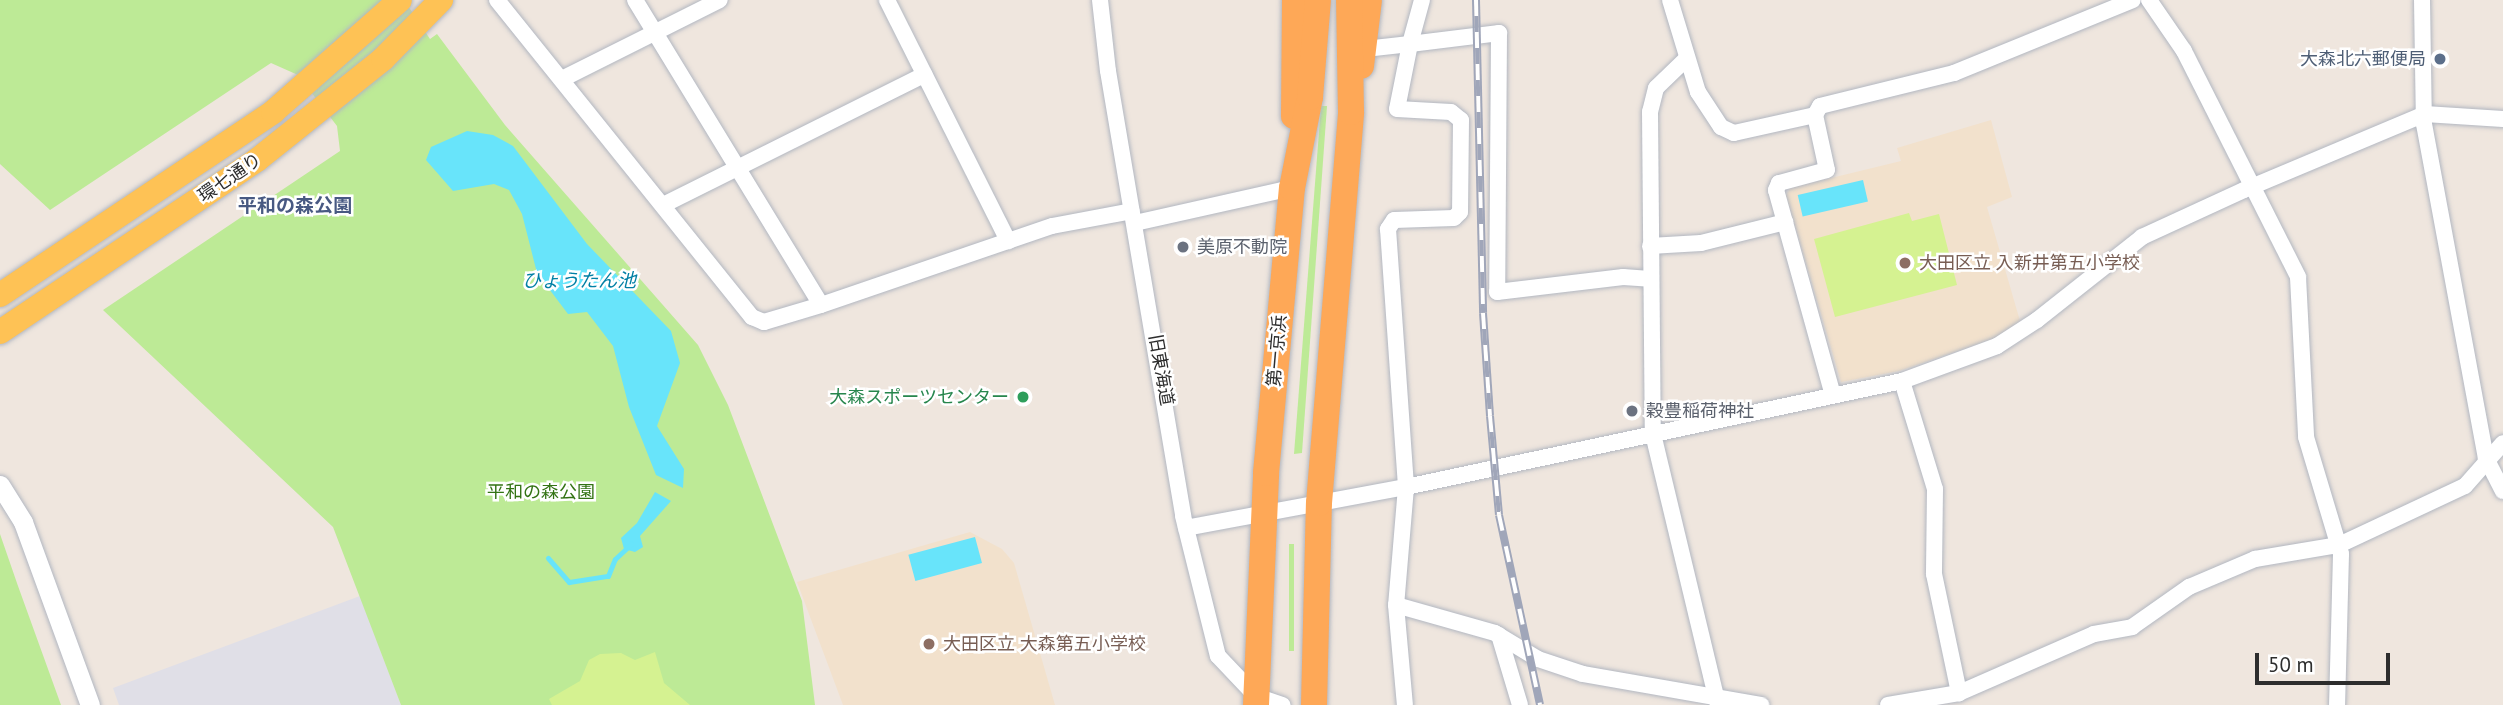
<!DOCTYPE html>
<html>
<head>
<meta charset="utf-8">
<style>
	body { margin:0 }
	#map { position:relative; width:2503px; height:705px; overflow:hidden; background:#efe6de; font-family:"PT Sans","Noto Sans JP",sans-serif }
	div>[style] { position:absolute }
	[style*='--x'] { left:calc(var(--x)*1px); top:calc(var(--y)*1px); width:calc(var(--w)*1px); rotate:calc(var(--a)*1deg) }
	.industrial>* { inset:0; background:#e0dfe7 }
	.education>* { inset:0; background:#f2e1cc }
	.green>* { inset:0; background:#bdea96; transform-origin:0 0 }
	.pitch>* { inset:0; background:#d5f291 }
	.water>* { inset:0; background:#68e4fa; transform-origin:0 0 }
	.stream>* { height:5px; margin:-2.5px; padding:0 2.5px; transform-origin:2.5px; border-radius:2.5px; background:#68e4fa }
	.roads { filter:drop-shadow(0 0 2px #b2b7c1) drop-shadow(0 0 2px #b2b7c1) }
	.minor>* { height:16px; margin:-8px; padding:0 8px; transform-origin:8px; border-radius:8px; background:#fff }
	.tertiary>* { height:19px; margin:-9.5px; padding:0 9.5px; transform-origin:9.5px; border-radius:9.5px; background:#fff }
	.primary>* { height:24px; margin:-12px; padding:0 12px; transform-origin:12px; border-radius:12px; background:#fec255 }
	.trunk>* { height:26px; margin:-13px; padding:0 13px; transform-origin:13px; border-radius:13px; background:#fea857 }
	.rail>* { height:8px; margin-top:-4px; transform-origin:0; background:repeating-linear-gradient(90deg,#fff 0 16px,#a0a6b9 0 32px); box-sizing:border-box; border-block:2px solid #a0a6b9 }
	.dots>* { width:19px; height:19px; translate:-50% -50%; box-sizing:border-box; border:4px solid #fff; border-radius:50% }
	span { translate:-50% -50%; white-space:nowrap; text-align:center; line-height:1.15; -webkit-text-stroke:5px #fff; paint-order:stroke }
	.service-label { font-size:18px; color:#4e5e75 }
	.right { translate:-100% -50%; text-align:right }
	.street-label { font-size:18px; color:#2d2d2d }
	.worship-label { font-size:18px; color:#5b616d }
	.left { translate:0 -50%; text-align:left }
	.education-label { font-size:18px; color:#785e54 }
	.leisure-label { font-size:18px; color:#27864d }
	.park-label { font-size:18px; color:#337314 }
	.neighbourhood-label { font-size:19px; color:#485982; font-weight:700 }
	.water-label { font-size:19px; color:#0280a5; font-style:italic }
	.scale { position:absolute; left:2255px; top:653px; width:135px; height:32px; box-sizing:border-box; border:4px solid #2d2d2d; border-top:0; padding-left:9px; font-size:21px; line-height:24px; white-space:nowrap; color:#2d2d2d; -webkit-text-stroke:5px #fff; paint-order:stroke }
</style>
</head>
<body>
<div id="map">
	<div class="industrial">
		<div style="clip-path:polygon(360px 596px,401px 705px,119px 705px,113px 688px)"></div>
	</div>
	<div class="education">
		<div style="clip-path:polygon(1991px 120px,2012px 197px,1987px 207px,2020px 321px,1995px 338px,1899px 371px,1841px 382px,1786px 195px,1790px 188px,1901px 161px,1897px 148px)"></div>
		<div style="clip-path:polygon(970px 532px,1002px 549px,1014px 563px,1055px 705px,843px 705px,797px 582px)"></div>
	</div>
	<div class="green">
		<div style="clip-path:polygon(0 0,404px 0,430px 39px,437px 34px,505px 125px,698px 345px,728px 405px,802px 601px,815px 705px,401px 705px,333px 527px,103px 310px,340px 151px,337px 126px,298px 75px,271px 63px,50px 210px,0 164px)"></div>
		<div style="clip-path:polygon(1321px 106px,1327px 106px,1302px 453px,1294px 454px)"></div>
		<div style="clip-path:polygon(0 534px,18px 586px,61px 705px,0 705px)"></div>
		<div style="left:1289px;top:544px;width:5px;height:107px"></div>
	</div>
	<div class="pitch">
		<div style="clip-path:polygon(1909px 213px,1912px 221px,1939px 214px,1957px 285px,1835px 317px,1814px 239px)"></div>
		<div style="clip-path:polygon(655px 652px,664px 683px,690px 705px,552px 705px,549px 699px,580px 681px,589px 660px,600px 654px,621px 653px,635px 660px)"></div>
	</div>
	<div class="water">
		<div style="clip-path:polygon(467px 131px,493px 135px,513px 146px,587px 244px,671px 331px,680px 363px,657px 426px,684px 469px,683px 488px,656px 475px,629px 407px,613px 346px,587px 312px,568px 314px,537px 273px,522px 214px,509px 190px,494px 184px,453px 191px,426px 160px,431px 147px)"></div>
		<div style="left:1863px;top:180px;width:22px;height:67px;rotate:77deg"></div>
		<div style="clip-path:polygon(655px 492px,671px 501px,640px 536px,643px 547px,635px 552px,624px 549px,621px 538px,637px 523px)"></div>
		<div style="left:975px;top:537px;width:27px;height:69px;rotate:75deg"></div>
	</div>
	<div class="stream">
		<div style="--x:548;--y:558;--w:32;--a:49"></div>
		<div style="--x:569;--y:582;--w:39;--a:-9"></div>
		<div style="--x:608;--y:576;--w:18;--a:-68"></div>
		<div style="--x:615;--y:559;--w:22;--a:-43"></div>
	</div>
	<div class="roads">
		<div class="minor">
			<div style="--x:497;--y:0;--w:407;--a:51.2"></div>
			<div style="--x:752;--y:317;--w:13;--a:23"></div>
			<div style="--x:764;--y:322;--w:59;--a:-16.6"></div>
			<div style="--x:635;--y:0;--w:357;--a:58.6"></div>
			<div style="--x:821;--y:305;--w:244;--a:-18.9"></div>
			<div style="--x:1052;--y:226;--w:81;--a:-10.6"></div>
			<div style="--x:887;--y:0;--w:270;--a:63.3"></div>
			<div style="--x:1100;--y:0;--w:71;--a:83.6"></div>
			<div style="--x:1108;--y:71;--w:451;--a:80.4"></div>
			<div style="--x:1183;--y:516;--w:144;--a:76"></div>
			<div style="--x:1218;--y:656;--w:55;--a:46.5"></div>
			<div style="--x:1256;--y:696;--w:28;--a:19"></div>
			<div style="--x:1422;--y:0;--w:46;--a:105.3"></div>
			<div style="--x:1410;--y:44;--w:90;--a:-7"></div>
			<div style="--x:1499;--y:33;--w:259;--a:90.4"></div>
			<div style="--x:1497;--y:292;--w:127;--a:-6.8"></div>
			<div style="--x:1623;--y:277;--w:27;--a:4"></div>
			<div style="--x:1670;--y:0;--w:96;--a:73.1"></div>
			<div style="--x:1698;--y:92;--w:42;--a:56.7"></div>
			<div style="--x:1721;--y:127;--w:14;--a:25"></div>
			<div style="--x:1734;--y:133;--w:83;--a:-12.5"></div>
			<div style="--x:1815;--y:115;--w:10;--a:-61"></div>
			<div style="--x:1820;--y:106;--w:138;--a:-13.8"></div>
			<div style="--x:1954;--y:73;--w:193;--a:-22.2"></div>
			<div style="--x:2149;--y:0;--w:62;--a:55.5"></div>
			<div style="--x:2184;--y:51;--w:253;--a:63.2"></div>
			<div style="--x:2298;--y:277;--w:160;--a:87.1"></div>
			<div style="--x:2306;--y:437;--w:122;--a:73.3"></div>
			<div style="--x:2341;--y:554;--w:151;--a:91.5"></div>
			<div style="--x:2422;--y:0;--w:124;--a:89.1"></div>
			<div style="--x:2424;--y:124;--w:340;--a:79.5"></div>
			<div style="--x:2486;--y:458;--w:37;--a:63"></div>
			<div style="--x:1365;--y:49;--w:45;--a:-6.3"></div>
			<div style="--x:1410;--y:44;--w:66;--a:101.3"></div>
			<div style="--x:1397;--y:109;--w:54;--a:3.2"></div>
			<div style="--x:1451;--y:112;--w:13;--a:39"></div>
			<div style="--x:1461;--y:120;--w:92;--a:90.6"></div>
			<div style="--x:1460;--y:212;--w:8;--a:135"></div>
			<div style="--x:1454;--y:218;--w:60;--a:178.1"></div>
			<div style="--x:1394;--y:220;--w:11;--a:124"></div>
			<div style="--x:1388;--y:229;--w:259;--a:86"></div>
			<div style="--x:1406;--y:487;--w:118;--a:94.8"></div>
			<div style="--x:1396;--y:605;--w:103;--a:15.8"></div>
			<div style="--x:1495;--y:633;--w:50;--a:31.2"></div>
			<div style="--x:1538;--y:659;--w:47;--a:18.4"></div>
			<div style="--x:1583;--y:674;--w:181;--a:9.9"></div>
			<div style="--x:1685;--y:60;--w:40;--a:136"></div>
			<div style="--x:1656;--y:88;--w:25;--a:104"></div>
			<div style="--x:1650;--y:112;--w:322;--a:89.5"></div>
			<div style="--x:1653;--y:434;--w:279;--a:76.5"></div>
			<div style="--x:564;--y:78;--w:174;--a:-26.6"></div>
			<div style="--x:1815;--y:115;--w:56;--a:77.7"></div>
			<div style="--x:1827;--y:170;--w:50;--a:164.8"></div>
			<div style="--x:1779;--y:183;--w:8;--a:113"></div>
			<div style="--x:1776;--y:190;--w:213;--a:74.5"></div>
			<div style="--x:663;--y:205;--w:292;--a:-26.5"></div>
			<div style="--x:1135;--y:223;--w:161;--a:-12.6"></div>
			<div style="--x:1650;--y:246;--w:51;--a:-3.4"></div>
			<div style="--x:1701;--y:243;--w:87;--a:-14"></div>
			<div style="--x:1902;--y:381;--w:113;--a:73"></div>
			<div style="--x:1935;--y:489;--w:85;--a:90.7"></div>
			<div style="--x:1934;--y:574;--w:122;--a:78.1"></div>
			<div style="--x:1186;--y:528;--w:224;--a:-10.6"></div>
			<div style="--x:1406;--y:487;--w:507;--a:-12.06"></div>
			<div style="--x:1902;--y:381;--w:101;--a:-20.2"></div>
			<div style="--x:1997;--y:346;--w:48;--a:-33"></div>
			<div style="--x:2037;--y:320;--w:134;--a:-38.3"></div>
			<div style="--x:2142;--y:237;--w:112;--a:-24.7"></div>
			<div style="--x:2244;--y:190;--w:196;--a:-22.8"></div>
			<div style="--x:2425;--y:114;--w:78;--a:3.7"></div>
			<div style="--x:1396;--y:605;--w:100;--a:84.9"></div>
			<div style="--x:1499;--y:635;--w:73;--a:73.3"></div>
			<div style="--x:1888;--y:705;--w:72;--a:-9.6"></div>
			<div style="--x:1959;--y:693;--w:147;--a:-23.6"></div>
			<div style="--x:2094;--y:634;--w:39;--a:-10"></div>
			<div style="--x:2132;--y:627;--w:70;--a:-35.1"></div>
			<div style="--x:2189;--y:587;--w:72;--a:-23"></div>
			<div style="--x:2255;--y:559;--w:85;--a:-9.5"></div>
			<div style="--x:2339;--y:545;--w:139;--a:-25.1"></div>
			<div style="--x:2465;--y:486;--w:57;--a:-48.5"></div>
		</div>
		<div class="tertiary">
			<div style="--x:0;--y:485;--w:44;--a:58.1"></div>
			<div style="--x:23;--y:522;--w:195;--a:69.9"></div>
		</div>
		<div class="primary">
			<div style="--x:0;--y:295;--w:329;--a:-33.8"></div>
			<div style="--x:273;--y:112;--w:169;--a:-41.4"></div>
			<div style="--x:0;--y:332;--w:309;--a:-33.8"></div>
			<div style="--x:257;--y:160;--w:161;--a:-38.7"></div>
			<div style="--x:383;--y:59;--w:83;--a:-45.5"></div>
		</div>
		<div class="trunk">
			<div style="--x:1361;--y:66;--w:66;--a:-83.1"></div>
			<div style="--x:1294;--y:116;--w:116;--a:-89.5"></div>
			<div style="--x:1256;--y:705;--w:232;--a:-87.5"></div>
			<div style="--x:1266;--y:473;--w:286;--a:-84.8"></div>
			<div style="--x:1292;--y:188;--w:93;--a:-78.8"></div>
			<div style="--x:1310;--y:97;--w:97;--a:-85.3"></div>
			<div style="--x:1314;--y:705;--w:202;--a:-88.6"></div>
			<div style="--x:1319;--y:503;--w:392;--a:-85.3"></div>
			<div style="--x:1351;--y:112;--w:112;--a:-91"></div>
		</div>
	</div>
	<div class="rail">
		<div style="--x:1476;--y:0;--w:313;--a:88.7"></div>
		<div style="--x:1483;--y:313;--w:103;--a:86.1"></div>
		<div style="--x:1490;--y:416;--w:99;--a:84.8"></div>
		<div style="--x:1499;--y:515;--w:194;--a:77.8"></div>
	</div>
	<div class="dots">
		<div style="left:2440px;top:59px;background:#5c6f8a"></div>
		<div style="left:1183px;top:247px;background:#6b7280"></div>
		<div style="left:1905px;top:263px;background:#8d6e63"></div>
		<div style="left:1023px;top:397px;background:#2e9e5b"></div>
		<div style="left:1632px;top:411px;background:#6b7280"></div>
		<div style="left:929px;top:644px;background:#8d6e63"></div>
	</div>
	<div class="service-label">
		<span class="right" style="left:2426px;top:59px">大森北六郵便局</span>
	</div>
	<div class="street-label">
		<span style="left:230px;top:178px;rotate:-34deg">環七通り</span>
		<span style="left:1277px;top:351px;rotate:-85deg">第一京浜</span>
		<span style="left:1161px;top:370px;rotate:80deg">旧東海道</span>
	</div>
	<div class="worship-label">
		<span class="left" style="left:1197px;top:247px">美原不動院</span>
		<span class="left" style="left:1646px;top:411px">穀豊稲荷神社</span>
	</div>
	<div class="education-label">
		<span class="left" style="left:1919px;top:263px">大田区立 入新井第五小学校</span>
		<span class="left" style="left:943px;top:644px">大田区立 大森第五小学校</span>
	</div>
	<div class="leisure-label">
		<span class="right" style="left:1009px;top:397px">大森スポーツセンター</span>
	</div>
	<div class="park-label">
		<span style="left:541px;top:492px">平和の森公園</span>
	</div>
	<div class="neighbourhood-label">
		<span style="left:295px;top:206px">平和の森公園</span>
	</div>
	<div class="water-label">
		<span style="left:579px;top:281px">ひょうたん池</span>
	</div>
	<div class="scale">50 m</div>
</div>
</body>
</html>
